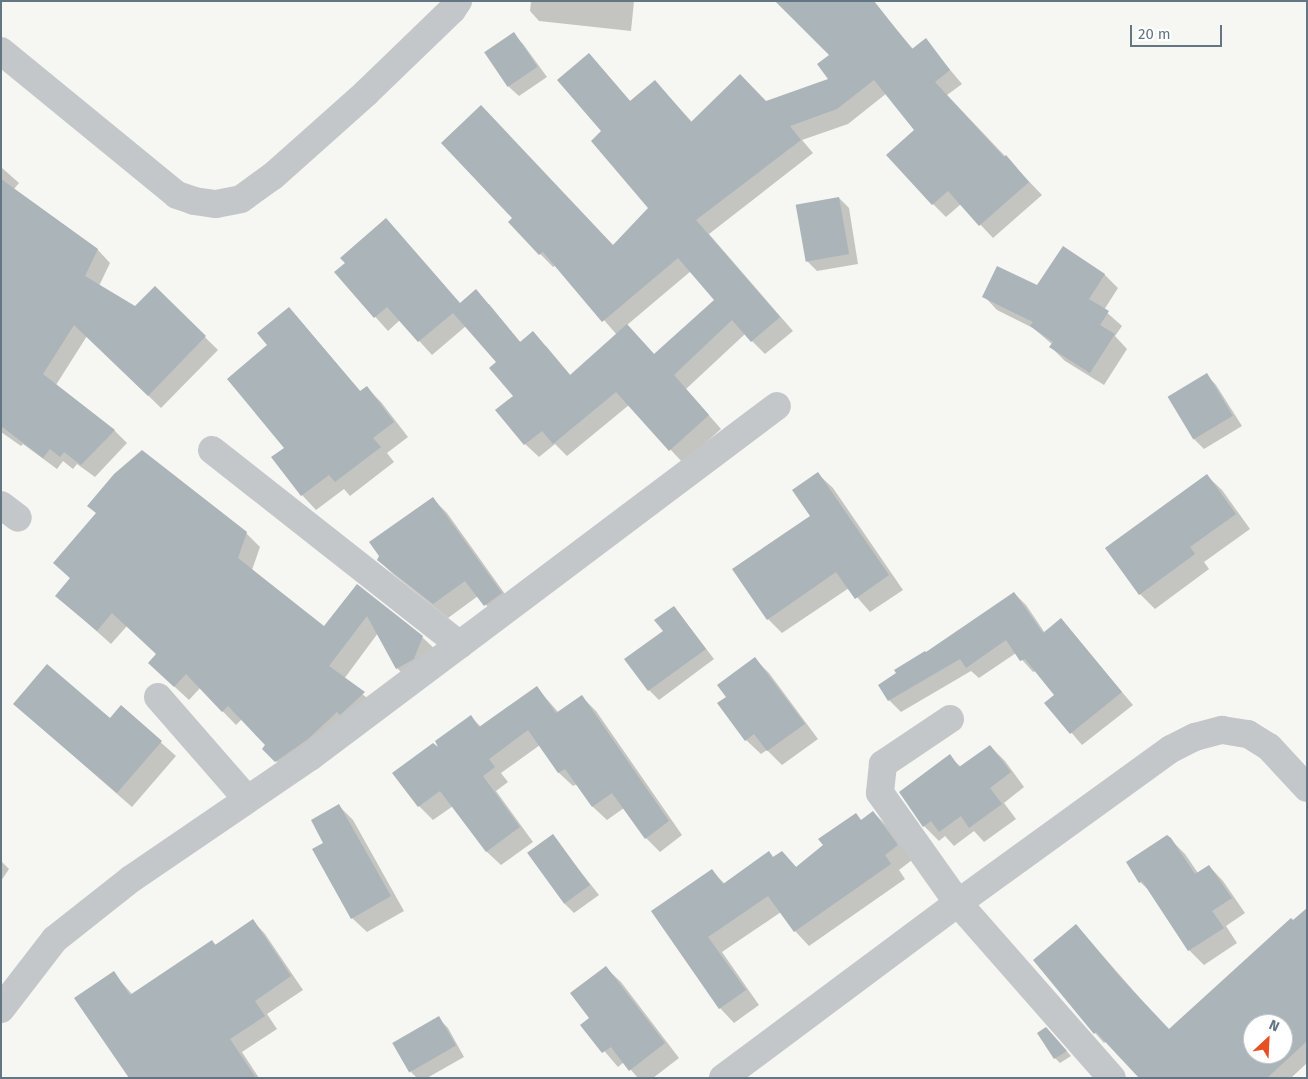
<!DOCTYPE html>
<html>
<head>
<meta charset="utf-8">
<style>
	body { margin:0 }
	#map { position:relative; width:1308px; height:1079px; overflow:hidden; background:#f6f6f2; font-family:"Fira Sans",sans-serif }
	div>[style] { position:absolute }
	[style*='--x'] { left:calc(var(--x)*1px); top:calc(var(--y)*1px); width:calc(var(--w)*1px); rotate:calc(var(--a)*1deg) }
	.shadow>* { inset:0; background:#0003 }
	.building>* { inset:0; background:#abb4b9; transform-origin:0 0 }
	.minor>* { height:28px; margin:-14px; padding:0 14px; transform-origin:14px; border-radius:14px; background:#c3c7ca }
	span { translate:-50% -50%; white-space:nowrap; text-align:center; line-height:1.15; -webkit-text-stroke:5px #fff; paint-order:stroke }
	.frame { position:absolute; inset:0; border:2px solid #647684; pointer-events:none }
	.north { position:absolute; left:1243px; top:1014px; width:50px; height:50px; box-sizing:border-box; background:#fff; border:1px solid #c1c8ce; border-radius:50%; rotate:25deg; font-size:14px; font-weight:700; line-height:20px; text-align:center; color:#647684 }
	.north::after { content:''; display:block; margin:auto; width:18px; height:22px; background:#e65022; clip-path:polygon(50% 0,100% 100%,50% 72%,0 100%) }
	.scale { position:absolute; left:1130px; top:25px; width:92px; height:22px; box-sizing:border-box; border:2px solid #647684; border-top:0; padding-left:6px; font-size:15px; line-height:18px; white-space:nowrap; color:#647684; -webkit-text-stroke:4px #fff; paint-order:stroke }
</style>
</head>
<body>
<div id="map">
	<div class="shadow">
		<div style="clip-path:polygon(531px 1px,634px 1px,631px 31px,539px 21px,530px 11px)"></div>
		<div style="clip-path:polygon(evenodd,775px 1px,872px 1px,913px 49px,925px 40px,962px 84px,947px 95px,1042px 195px,993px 238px,961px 204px,946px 217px,933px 204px,916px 130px,887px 93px,848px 124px,802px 140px,813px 153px,709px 234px,793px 331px,765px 354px,745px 334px,686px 389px,721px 429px,683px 463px,629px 405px,567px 456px,555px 444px,539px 457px,525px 444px,514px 396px,498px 362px,466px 326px,432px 355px,400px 320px,388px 331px,335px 272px,460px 304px,489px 304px,521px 343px,546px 346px,571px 376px,617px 335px,556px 265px,553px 267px,509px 222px,614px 247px,650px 208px,603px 132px,589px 54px,631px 102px,655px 81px,692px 122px,766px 102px,830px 79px,830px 55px,775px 1px,691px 271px,716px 300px,655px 355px,627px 325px,691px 271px)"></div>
		<div style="clip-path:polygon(513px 34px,523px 44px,547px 77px,519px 96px,509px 87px,486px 53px)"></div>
		<div style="clip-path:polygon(1px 167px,19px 183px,14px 189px,98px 250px,110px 263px,99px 286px,135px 308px,155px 288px,218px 350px,161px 408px,87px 336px,56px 385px,115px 431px,127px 443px,95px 477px,77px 464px,73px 469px,63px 461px,57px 469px,23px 444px,21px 446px,1px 432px)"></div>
		<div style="clip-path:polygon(839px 198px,849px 208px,858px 264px,817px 271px,807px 261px)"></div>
		<div style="clip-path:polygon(1104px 274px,1118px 288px,1104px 310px,1122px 326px,1115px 336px,1127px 349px,1104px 385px,1065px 361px,1051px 347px,1053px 345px,1033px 328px,997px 310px,984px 296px)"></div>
		<div style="clip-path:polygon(289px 308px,361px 392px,367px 388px,381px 402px,408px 437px,387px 453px,394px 462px,350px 496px,344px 489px,316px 510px,302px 495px,286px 448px,268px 346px)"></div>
		<div style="clip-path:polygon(1207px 375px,1216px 385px,1242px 426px,1204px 449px,1194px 439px,1169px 398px)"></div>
		<div style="clip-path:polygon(818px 474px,833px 488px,903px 590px,870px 612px,849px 588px,782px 633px,768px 619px,811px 516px)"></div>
		<div style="clip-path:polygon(1207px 476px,1222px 490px,1250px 529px,1204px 562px,1209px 569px,1155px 609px,1140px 594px,1107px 548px)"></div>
		<div style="clip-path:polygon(433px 499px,447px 513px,515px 608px,500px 620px,478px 596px,448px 618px,393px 574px,378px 560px)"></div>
		<div style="clip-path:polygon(246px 533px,260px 547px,252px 570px,325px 628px,358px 586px,422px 637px,437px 651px,411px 682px,397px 668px,378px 633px,344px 679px,378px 707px,290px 775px,264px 749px,267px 745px,242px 719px,236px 725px,200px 688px,189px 700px,164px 677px,157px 654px,127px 626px,111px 644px,57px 596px,71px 579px,55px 563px)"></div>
		<div style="clip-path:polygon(1014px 593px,1026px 605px,1045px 633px,1061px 620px,1133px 705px,1082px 745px,1046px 703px,1056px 695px,1036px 671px,1033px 672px,1016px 653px,979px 678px,971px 671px,901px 712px,889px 700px,880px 686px)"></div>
		<div style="clip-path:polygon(674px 607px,714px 659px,659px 700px,649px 690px,665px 631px)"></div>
		<div style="clip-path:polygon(755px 659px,769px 673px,818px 739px,782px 765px,767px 750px,761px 754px,746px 740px,728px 697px)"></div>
		<div style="clip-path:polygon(537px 688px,559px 713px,582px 697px,596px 711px,682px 835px,660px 852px,646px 838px,624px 808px,607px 820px,593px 807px,577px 784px,573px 786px,559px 773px,540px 745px,501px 773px,508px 782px,496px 791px,533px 842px,501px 865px,487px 852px,453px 806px,433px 820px,419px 806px,394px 773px,442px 751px,471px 717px,481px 727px)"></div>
		<div style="clip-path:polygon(14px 704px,110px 720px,121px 707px,176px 756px,132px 807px)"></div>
		<div style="clip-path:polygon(990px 746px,1005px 761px,1024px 787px,1004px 803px,1016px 819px,984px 842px,974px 831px,954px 846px,945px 836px,939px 841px,924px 826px,949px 756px,961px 767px)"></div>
		<div style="clip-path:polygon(339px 806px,353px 820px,404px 911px,367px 932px,352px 918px,325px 843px)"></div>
		<div style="clip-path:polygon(873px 812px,888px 827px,912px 860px,899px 870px,905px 879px,809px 946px,795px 931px,781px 912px,722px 952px,759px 1005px,734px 1023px,720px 1008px,652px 911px,712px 871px,725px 884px,782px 852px,797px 868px)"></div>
		<div style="clip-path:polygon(552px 836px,599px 895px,574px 913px,564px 903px)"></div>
		<div style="clip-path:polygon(1170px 839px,1185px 854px,1198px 873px,1209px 866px,1223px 881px,1245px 913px,1226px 926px,1237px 943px,1204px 965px,1189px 950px,1151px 892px,1140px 882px)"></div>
		<div style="clip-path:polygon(1px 861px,9px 869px,1px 881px)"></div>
		<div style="clip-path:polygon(evenodd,1307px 910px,1307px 1063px,1291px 1078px,1205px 1078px,1293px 922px,1307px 910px,1253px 1024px,1283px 1024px,1283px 1054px,1253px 1054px,1253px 1024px)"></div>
		<div style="clip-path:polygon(253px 921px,265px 934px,303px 990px,267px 1014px,277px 1029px,242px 1052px,259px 1078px,130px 1078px,113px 973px,132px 994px,212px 941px,216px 945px)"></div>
		<div style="clip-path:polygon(1076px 925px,1152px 1012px,1104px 1043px,1095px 1033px)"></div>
		<div style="clip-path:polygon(606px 968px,621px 982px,679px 1058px,653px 1078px,638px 1078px,624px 1062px,618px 1067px,582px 1025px,591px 1018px)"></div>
		<div style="clip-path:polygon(438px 1018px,448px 1028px,464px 1057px,427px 1078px,417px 1078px,411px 1072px)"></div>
		<div style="clip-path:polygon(1051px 1033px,1071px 1056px,1060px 1063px,1055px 1058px)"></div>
	</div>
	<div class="building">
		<div style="clip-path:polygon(775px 1px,874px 1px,912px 49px,926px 38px,950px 70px,935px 82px,1004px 157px,1006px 155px,1029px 182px,979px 226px,948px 191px,932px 205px,886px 155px,914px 130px,874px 80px,837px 109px,790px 126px,801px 140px,696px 220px,780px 317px,751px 342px,732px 320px,674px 375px,709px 415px,669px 451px,616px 392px,553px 444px,542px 431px,524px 445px,495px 410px,513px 396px,489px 368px,496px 362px,453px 313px,418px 342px,387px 307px,374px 318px,334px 272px,345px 263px,340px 258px,386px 218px,460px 303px,476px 289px,520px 342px,533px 331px,570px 375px,627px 324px,654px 354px,714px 300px,678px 258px,602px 322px,543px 252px,539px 255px,508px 222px,512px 218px,441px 143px,481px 105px,613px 245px,648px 208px,591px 141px,601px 131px,557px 80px,589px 53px,630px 101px,655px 80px,691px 122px,740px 74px,766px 101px,828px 79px,817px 64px,829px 55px)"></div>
		<div style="left:514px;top:32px;width:42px;height:36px;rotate:56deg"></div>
		<div style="clip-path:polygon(1px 179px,98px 249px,85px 276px,135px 306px,155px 286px,206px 336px,148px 396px,74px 325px,43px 374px,115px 430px,81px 465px,64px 452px,60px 457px,50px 449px,43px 458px,1px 426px)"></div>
		<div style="left:839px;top:197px;width:58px;height:44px;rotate:80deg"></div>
		<div style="clip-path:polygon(1063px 246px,1105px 274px,1089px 299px,1109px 311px,1100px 325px,1115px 334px,1090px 373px,1049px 347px,1053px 342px,1030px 326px,1033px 322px,982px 297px,997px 266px,1037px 285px)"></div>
		<div style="clip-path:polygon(289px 307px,360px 391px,367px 386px,394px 422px,373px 438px,381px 447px,335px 482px,329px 475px,301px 496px,271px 457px,284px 448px,227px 379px,267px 345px,257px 333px)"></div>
		<div style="left:1207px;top:373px;width:50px;height:46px;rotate:59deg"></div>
		<div style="clip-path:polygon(142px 450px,247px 532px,238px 558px,324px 626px,357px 584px,423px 636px,414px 659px,396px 669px,367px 616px,329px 666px,365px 692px,340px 715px,337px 712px,308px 739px,275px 762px,262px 749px,265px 745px,228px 706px,222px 712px,186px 674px,174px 687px,148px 663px,156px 654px,112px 613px,97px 631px,55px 596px,70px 578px,53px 563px,96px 513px,87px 506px,114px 474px)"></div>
		<div style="clip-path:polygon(818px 472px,889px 575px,855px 599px,836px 572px,767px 620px,732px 569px,810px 516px,792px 490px)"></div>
		<div style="clip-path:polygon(1207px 474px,1236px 514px,1190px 547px,1195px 554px,1139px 595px,1105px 548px)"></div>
		<div style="clip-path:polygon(433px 497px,502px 593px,484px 606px,465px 581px,433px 604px,377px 560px,379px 556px,369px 542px)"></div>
		<div style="clip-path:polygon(1014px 592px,1043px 633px,1061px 618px,1122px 692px,1070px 734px,1044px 703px,1054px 695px,1025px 659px,1020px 661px,1006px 640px,966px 668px,960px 659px,888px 701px,878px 685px,896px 673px,894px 670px,925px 651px,926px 652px)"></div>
		<div style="clip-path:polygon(674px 606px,706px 649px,648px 691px,624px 659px,663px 631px,654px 620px)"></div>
		<div style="clip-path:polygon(755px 657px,805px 724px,767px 751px,754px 734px,745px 741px,717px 703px,726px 697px,717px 685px)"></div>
		<div style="clip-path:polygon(47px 664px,110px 718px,121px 705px,162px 741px,117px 793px,13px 704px)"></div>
		<div style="clip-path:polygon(537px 686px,556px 713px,582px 695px,669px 821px,645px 839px,612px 793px,592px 807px,565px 769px,558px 773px,528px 730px,489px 759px,495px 767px,483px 776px,520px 827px,486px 852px,440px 791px,418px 807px,392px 773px,433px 743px,438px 747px,435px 741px,471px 715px,479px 727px)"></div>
		<div style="clip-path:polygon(990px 745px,1011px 772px,990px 788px,1002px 804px,969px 828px,961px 816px,939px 832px,931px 821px,923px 827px,899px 792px,950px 754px,959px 767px)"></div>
		<div style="clip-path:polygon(339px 804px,391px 896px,351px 919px,312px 849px,323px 843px,311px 820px)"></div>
		<div style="clip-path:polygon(873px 811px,898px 845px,885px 855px,891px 864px,794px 932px,768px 896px,708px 937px,746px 990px,719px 1009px,651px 911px,712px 869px,723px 884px,769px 851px,773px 857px,782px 851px,796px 867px,823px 845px,818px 839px,856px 813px,861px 820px)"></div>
		<div style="left:553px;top:834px;width:63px;height:32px;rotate:54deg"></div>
		<div style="clip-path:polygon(1167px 835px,1171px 838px,1195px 874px,1209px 865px,1232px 898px,1212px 911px,1224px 928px,1188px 951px,1142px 881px,1139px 883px,1126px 862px)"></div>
		<div style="clip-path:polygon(evenodd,1307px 908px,1307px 1041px,1267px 1078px,1139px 1078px,1096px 1032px,1094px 1034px,1033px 960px,1076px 924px,1121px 978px,1169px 1029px,1291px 918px,1293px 920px,1307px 908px,1253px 1024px,1283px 1024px,1283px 1054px,1253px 1054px,1253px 1024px)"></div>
		<div style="clip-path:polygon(253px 919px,291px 976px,255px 1001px,265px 1016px,230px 1039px,256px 1078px,129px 1078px,74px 998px,114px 971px,130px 995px,212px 940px,215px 945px)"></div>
		<div style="clip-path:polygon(606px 966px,665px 1043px,629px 1071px,611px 1047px,602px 1053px,580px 1025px,589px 1018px,570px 993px)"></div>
		<div style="left:439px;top:1016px;width:34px;height:54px;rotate:60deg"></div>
		<div style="clip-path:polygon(1046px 1027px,1067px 1051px,1054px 1059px,1037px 1033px)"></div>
	</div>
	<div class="minor">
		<div style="--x:1;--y:51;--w:227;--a:39.3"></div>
		<div style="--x:177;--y:195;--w:18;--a:19"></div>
		<div style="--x:194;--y:201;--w:22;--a:8"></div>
		<div style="--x:216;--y:204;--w:25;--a:-11"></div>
		<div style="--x:241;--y:199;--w:39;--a:-36"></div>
		<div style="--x:273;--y:176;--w:125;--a:-41.7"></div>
		<div style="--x:366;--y:93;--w:120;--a:-44"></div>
		<div style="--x:452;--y:10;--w:11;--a:-56"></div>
		<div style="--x:212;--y:450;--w:315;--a:38.2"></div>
		<div style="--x:1;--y:505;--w:21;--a:37"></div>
		<div style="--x:158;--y:697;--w:135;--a:48.9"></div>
		<div style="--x:950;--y:719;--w:81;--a:146.1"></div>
		<div style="--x:883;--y:764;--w:29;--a:96"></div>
		<div style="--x:880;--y:793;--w:135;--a:54.7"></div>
		<div style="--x:958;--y:903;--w:233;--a:48.7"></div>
		<div style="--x:1;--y:1009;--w:88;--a:-52.4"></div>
		<div style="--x:55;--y:939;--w:97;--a:-38.3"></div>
		<div style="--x:131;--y:879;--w:217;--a:-34.3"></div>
		<div style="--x:310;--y:757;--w:584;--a:-36.93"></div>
		<div style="--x:723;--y:1078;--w:293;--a:-36.7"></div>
		<div style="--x:958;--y:903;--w:263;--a:-35.9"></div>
		<div style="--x:1171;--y:749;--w:27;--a:-27"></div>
		<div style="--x:1195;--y:737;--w:28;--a:-15"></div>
		<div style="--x:1222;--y:730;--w:26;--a:9"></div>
		<div style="--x:1248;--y:734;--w:25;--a:32"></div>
		<div style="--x:1269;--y:747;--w:56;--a:47.2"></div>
	</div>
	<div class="frame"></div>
	<div class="north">N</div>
	<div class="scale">20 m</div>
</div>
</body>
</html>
